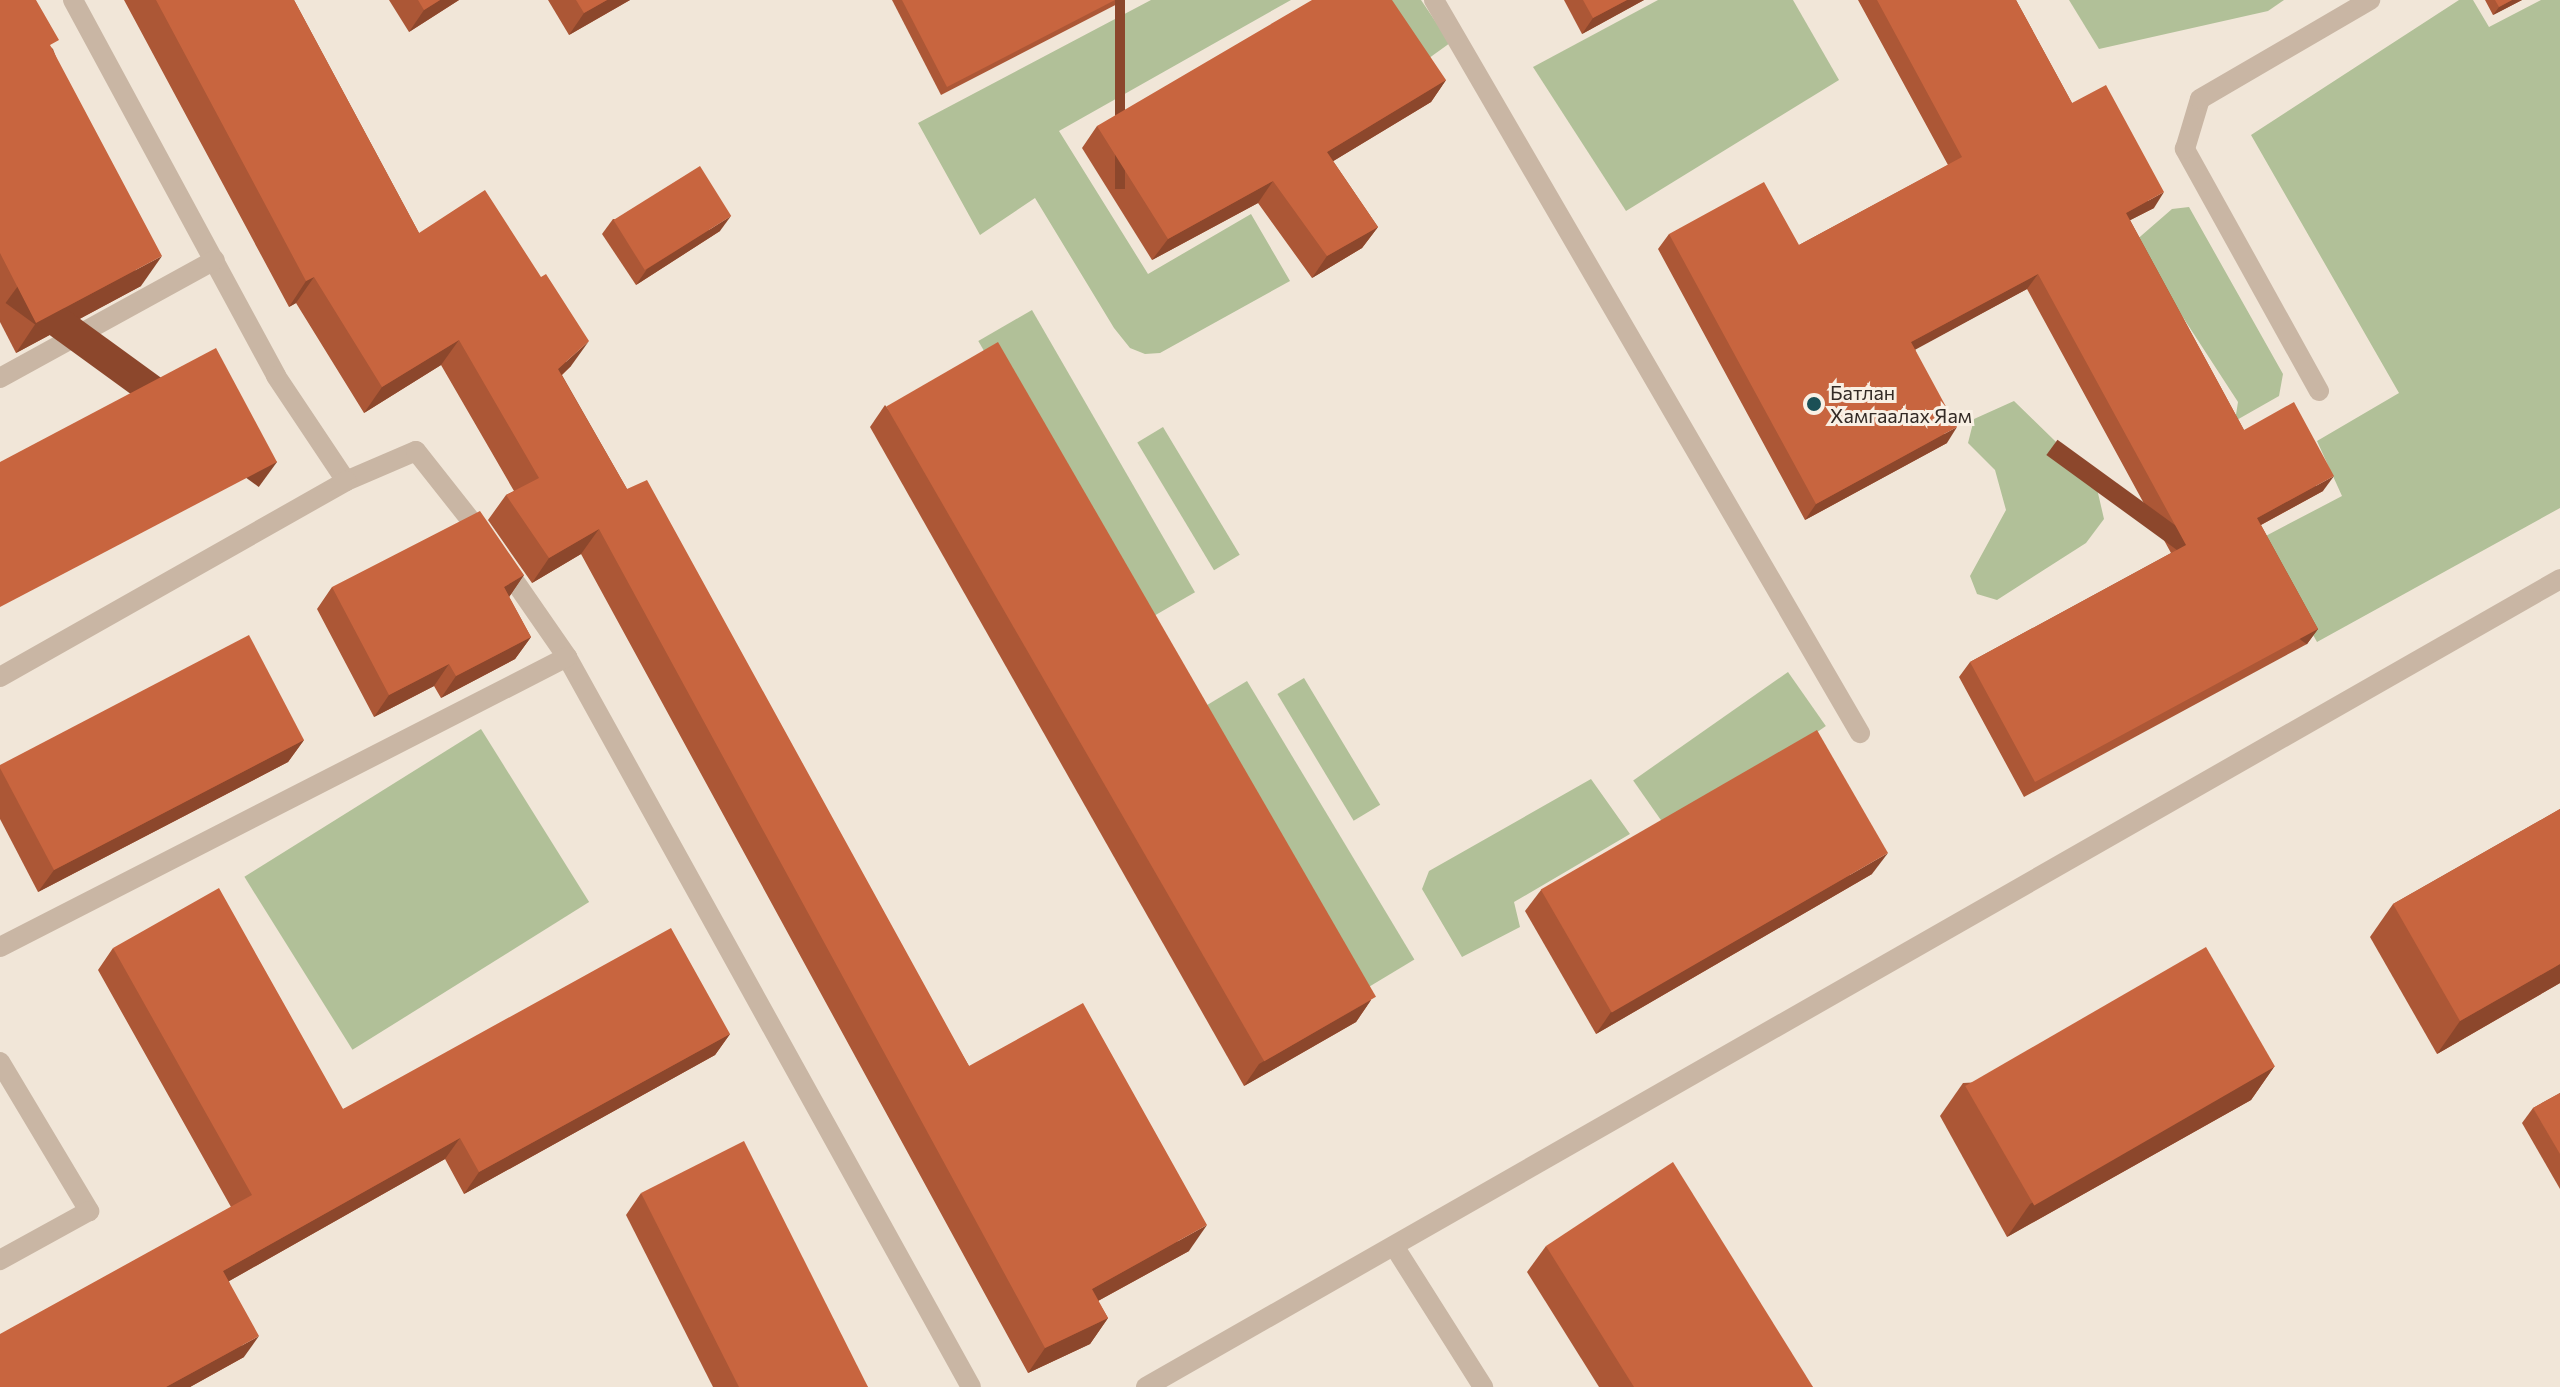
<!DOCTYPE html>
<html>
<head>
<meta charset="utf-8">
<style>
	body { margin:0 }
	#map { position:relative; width:2560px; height:1387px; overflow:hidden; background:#f1e6d8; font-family:Commissioner,sans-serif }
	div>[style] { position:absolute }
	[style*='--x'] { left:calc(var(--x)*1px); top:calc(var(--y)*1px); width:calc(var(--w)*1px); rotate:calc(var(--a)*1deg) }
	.green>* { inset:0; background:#b1c098; transform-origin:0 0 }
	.minor>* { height:20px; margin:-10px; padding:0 10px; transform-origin:10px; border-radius:10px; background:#c9b6a4 }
	.wall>* { inset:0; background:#ac5736 }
	.shaded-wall>* { inset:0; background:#8c472c; transform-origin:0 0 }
	.building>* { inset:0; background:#c8653f; transform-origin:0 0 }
	.dots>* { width:22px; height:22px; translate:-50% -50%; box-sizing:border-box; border:4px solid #f9f0e4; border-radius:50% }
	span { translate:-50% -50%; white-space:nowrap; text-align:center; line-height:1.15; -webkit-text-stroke:6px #f9f0e4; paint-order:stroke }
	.poi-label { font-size:20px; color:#342b26 }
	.left { translate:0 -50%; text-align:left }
</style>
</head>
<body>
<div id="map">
	<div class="green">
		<div style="clip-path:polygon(1151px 0,1291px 0,1059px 131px,1148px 274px,1251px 214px,1290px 281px,1160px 353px,1145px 354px,1130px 348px,1114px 328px,1035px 198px,980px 235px,918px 123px)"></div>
		<div style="clip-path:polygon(1374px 0,1421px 0,1450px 43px,1418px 66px)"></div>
		<div style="clip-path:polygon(1658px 0,1793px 0,1839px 80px,1626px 211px,1533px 67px)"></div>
		<div style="clip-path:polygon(2069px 0,2284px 0,2268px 11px,2099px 49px)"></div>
		<div style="clip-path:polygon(2459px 0,2473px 0,2489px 27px,2541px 0,2560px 0,2560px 508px,2317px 642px,2260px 539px,2342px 496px,2317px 441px,2399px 393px,2251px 135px)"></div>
		<div style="clip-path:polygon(2189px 207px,2283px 374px,2279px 396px,2235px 421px,2238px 402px,2134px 242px,2172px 209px)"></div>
		<div style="left:1032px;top:310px;width:326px;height:62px;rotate:60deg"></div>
		<div style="clip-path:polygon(2014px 401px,2095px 480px,2104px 519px,2086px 543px,1997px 600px,1977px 594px,1970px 576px,2006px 510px,1995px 470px,1968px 443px,1974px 419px)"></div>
		<div style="left:1163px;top:427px;width:149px;height:30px;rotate:59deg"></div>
		<div style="left:1788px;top:672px;width:66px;height:189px;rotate:55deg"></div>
		<div style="left:1304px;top:678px;width:148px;height:31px;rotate:59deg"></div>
		<div style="left:1247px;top:681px;width:325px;height:61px;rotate:59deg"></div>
		<div style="left:481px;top:729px;width:204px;height:279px;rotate:58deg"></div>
		<div style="clip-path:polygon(1591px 779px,1630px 834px,1514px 902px,1520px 927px,1462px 957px,1422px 889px,1429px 871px)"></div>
	</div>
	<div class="minor">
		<div style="--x:73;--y:0;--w:427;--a:61.6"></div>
		<div style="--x:276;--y:376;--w:126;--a:56.3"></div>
		<div style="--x:346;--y:481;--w:76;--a:-23.2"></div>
		<div style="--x:416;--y:451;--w:110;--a:51.7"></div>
		<div style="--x:1434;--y:0;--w:848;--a:59.84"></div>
		<div style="--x:0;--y:378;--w:245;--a:-28.8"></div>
		<div style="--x:2319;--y:391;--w:277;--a:-119"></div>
		<div style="--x:2185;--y:149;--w:52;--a:-73.3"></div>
		<div style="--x:2200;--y:99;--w:197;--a:-30.2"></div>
		<div style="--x:502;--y:563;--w:114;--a:55.3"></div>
		<div style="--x:567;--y:657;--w:834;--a:61.04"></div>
		<div style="--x:0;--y:677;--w:398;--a:-29.5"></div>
		<div style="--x:0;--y:947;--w:637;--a:-27.09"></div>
		<div style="--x:0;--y:1062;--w:174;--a:59.1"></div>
		<div style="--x:89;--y:1211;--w:102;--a:151.2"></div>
		<div style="--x:1394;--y:1246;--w:167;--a:57.7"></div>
		<div style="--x:1146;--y:1387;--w:1629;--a:-29.74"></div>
	</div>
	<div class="wall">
		<div style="clip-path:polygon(0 0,53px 49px,141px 286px,16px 353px,0 322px)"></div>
		<div style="clip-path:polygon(124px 0,294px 0,419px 233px,571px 366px,562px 375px,627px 489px,969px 1066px,1189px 1251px,1098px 1301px,1108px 1318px,1090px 1344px,1028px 1373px,581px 554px,532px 583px,488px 520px,506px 495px,514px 491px,441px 365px,364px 413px,296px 303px,289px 307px)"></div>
		<div style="clip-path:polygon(389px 0,459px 0,409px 32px)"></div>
		<div style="clip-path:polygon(548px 0,630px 0,569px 35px)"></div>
		<div style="clip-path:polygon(892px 0,1125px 0,941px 95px)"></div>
		<div style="clip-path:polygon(1564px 0,1644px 0,1582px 34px)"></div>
		<div style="clip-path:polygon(1858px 0,2016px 0,2072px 103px,2154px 208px,2130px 220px,2244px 430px,2323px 491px,2261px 525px,2318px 629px,2307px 644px,2024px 797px,1959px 677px,1970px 662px,2171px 553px,2027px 289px,1915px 349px,1947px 443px,1805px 520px,1658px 249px,1669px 234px,1799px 245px,1948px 165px)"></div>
		<div style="clip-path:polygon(2485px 0,2522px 0,2493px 15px)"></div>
		<div style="clip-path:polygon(1446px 80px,1431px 102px,1333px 161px,1378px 227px,1362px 248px,1312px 278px,1258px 203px,1152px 260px,1082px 148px,1097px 126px)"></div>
		<div style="clip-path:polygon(613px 219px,720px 231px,636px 285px,602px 234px)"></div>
		<div style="clip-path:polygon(885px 405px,1371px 1000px,1356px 1022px,1244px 1086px,870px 427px)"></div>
		<div style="clip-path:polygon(524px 575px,509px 597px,531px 637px,515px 659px,441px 698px,434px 686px,374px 717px,317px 609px,332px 587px)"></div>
		<div style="clip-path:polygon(304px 740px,288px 762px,38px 892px,0 819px,0 765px)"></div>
		<div style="clip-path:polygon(2560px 809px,2560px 983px,2437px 1054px,2370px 937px,2393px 904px)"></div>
		<div style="clip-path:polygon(1872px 874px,1596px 1034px,1525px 911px,1541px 890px)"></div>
		<div style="clip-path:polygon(113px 948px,343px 1109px,730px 1034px,715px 1055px,464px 1194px,445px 1159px,229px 1281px,244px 1357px,190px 1387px,0 1387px,231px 1207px,98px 970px)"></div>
		<div style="clip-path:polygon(2274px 1067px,2251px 1100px,2007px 1237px,1940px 1116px,1963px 1083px)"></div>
		<div style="clip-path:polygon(2560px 1093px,2560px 1189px,2522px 1123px,2533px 1108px)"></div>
		<div style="clip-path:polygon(641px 1193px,868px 1387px,713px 1387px,626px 1215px)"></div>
		<div style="clip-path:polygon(1546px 1246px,1813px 1387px,1599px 1387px,1527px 1272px)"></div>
	</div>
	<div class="shaded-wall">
		<div style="clip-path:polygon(440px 0,459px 0,409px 32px,424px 10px)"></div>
		<div style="clip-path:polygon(607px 0,630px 0,569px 35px,584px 13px)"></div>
		<div style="left:1115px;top:0;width:10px;height:189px"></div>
		<div style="clip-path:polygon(1627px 0,1644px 0,1582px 34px,1593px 18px)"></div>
		<div style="clip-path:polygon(2512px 0,2522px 0,2493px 15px,2499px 7px)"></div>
		<div style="clip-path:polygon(1446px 80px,1431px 102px,1312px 174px,1327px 152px)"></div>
		<div style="clip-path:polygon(1273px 181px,1258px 203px,1152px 260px,1168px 239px)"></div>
		<div style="clip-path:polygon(2164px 192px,2154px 208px,2115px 228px,2126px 213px)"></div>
		<div style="clip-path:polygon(731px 216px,720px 231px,636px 285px,647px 269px)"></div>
		<div style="clip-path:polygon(1378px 227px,1362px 248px,1312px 278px,1327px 256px)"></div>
		<div style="clip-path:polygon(162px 256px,141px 286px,16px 353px,36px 323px)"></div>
		<div style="clip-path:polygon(2038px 274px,2027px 289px,1900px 358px,1911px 342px)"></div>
		<div style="clip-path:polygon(314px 277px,296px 303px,289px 307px,306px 281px)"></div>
		<div style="clip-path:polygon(459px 340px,441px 365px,364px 413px,382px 387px)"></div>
		<div style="clip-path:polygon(589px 341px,571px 366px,541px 394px,558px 369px)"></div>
		<div style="clip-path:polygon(1957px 427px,1947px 443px,1805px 520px,1816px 504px)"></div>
		<div style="left:277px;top:462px;width:31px;height:313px;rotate:126deg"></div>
		<div style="clip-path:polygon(2334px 476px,2323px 491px,2246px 533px,2257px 518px)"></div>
		<div style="clip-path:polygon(599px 529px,581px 554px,532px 583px,549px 558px)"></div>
		<div style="clip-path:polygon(524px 575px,509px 597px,504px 587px)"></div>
		<div style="left:2318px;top:629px;width:19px;height:322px;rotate:126deg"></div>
		<div style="clip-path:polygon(531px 637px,515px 659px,441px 698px,456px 676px)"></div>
		<div style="clip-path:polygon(449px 664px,434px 686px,374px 717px,389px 695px)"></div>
		<div style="clip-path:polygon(304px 740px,288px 762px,38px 892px,54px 870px)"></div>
		<div style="clip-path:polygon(1888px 853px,1872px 874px,1596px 1034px,1611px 1012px)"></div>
		<div style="clip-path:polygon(2560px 964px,2560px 983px,2437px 1054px,2460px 1021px)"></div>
		<div style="clip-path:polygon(1371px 1000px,1356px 1022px,1244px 1086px,1259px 1064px)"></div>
		<div style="clip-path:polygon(730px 1034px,715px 1055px,464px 1194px,479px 1172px)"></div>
		<div style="clip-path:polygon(2274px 1067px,2251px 1100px,2007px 1237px,2030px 1204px)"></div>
		<div style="clip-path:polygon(460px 1138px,445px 1159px,208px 1293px,223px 1271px)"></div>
		<div style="clip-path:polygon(1207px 1225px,1189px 1251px,1074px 1314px,1092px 1289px)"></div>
		<div style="clip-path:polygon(1108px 1318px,1090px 1344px,1028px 1373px,1045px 1348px)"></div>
		<div style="clip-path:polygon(259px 1336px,244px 1357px,190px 1387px,166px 1387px)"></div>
	</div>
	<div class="building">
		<div style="clip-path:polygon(0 0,36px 0,59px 40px,50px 45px,162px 256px,36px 323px,0 253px)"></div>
		<div style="clip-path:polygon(156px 0,294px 0,419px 233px,485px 190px,541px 277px,546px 274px,589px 341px,558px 369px,627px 489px,647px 480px,969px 1066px,1083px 1003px,1207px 1225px,1092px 1289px,1108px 1318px,1045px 1348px,599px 529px,549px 558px,506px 495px,539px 478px,459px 340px,382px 387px,314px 277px,306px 281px)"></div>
		<div style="clip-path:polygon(418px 0,440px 0,424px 10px)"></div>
		<div style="clip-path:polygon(576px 0,607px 0,584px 13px)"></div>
		<div style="clip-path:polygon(902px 0,1115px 0,947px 87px)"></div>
		<div style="clip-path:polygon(1312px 0,1392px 0,1446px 80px,1327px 152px,1378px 227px,1327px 256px,1273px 181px,1168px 239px,1097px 126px)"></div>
		<div style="clip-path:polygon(1583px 0,1627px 0,1593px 18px)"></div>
		<div style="clip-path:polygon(1877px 0,2016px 0,2072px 103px,2106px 85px,2164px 192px,2126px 213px,2244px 430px,2294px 402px,2334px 476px,2257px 518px,2318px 629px,2035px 782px,1970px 662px,2186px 545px,2038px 274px,1911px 342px,1957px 427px,1816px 504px,1669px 234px,1764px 182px,1799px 245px,1962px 157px)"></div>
		<div style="clip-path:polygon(2495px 0,2512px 0,2499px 7px)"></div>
		<div style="left:700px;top:166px;width:59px;height:102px;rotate:58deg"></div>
		<div style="left:998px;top:342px;width:756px;height:129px;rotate:60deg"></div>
		<div style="clip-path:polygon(216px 348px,277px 462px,0 607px,0 462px)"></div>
		<div style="clip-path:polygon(480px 511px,524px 575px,504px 587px,531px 637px,456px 676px,449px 664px,389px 695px,332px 587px)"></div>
		<div style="clip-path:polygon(249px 635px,304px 740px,54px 870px,0 768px,0 765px)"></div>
		<div style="left:1817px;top:730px;width:142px;height:319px;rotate:60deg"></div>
		<div style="clip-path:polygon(2560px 809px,2560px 964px,2460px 1021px,2393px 904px)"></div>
		<div style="clip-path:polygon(219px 888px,343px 1109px,671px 928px,730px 1034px,479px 1172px,460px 1138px,223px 1271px,259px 1336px,166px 1387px,0 1387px,0 1334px,252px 1195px,113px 948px)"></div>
		<div style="left:2206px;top:947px;width:138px;height:278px;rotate:60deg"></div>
		<div style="clip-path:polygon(2560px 1093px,2560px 1154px,2533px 1108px)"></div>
		<div style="clip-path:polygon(744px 1141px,868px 1387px,739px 1387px,641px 1193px)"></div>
		<div style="clip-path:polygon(1673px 1162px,1813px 1387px,1634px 1387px,1546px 1246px)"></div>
	</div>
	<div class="dots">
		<div style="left:1814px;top:404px;background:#1b5056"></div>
	</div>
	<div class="poi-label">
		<span class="left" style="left:1830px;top:404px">Батлан<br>Хамгаалах Яам</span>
	</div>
</div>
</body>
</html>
